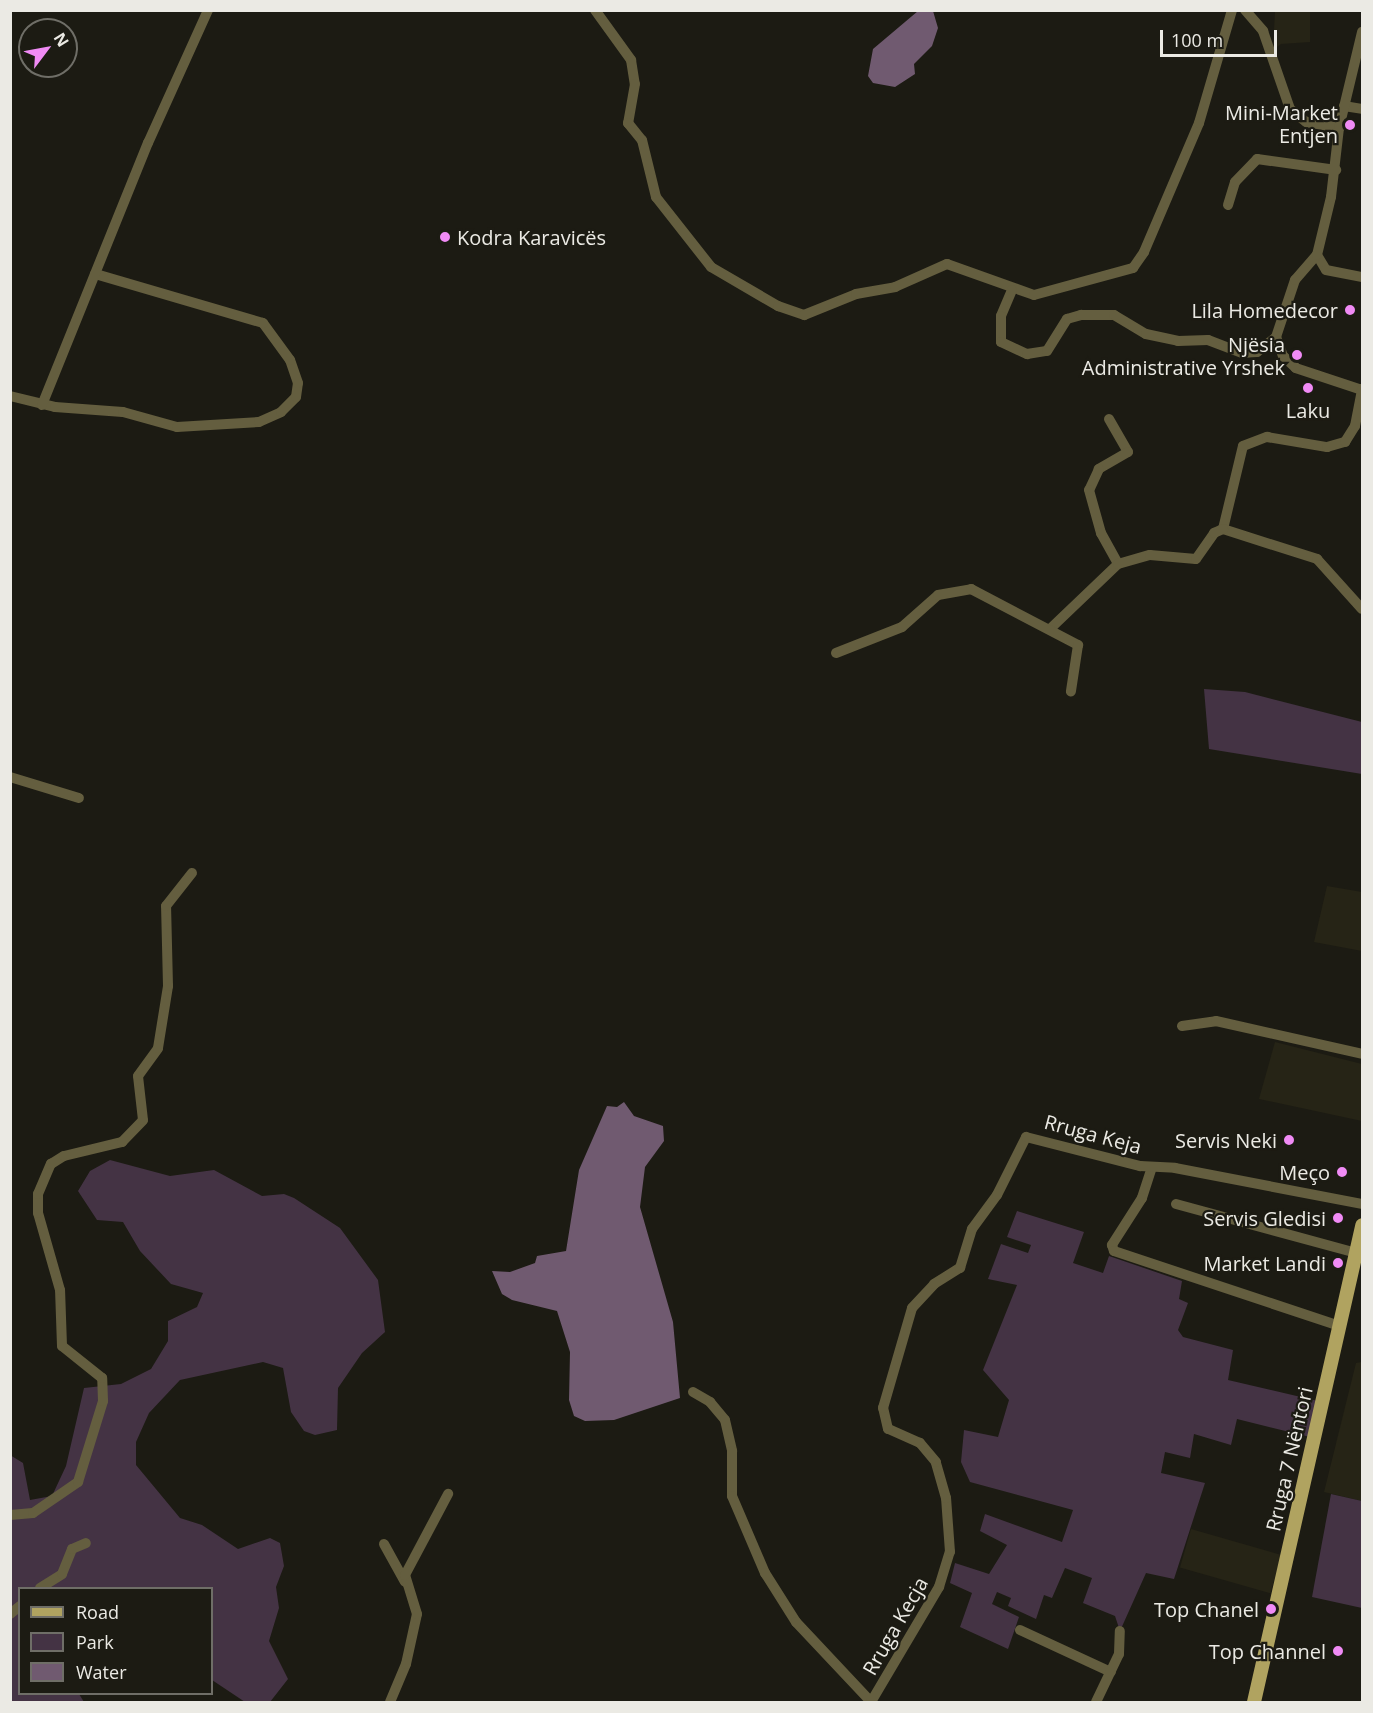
<!DOCTYPE html>
<html>
<head>
<meta charset="utf-8">
<style>
	body { margin:0 }
	#map { position:relative; width:1373px; height:1713px; overflow:hidden; background:#1c1b13; font-family:"Open Sans",sans-serif }
	div>[style] { position:absolute }
	[style*='--x'] { left:calc(var(--x)*1px); top:calc(var(--y)*1px); width:calc(var(--w)*1px); rotate:calc(var(--a)*1deg) }
	.built>* { inset:0; background:#262416; transform-origin:0 0 }
	.green>* { inset:0; background:#434 }
	.water>* { inset:0; background:#705a70 }
	.minor>* { height:10px; margin:-5px; padding:0 5px; transform-origin:5px; border-radius:5px; background:#645e3f }
	.major>* { height:14px; margin:-7px; padding:0 7px; transform-origin:7px; border-radius:7px; background:#b0a360 }
	.dots>* { width:16px; height:16px; translate:-50% -50%; box-sizing:border-box; border:3px solid #1c1b13; border-radius:50% }
	span { translate:-50% -50%; white-space:nowrap; text-align:center; line-height:1.15; -webkit-text-stroke:4.5px #1c1b13; paint-order:stroke }
	.poi-label { font-size:20px; color:#ebeae4 }
	.right { translate:-100% -50%; text-align:right }
	.left { translate:0 -50%; text-align:left }
	.street-label { font-size:20px; color:#ebeae4 }
	.frame { position:absolute; inset:0; border:12px solid #ebeae4; pointer-events:none }
	.legend { position:absolute; left:18px; top:1587px; width:195px; height:108px; box-sizing:border-box; background:#1c1b13; border:2px solid #6f6e67; margin:0; padding:8px 10px; list-style:none; font-size:18px; color:#ebeae4 }
	.legend li { display:flex; align-items:center; gap:12px; height:30px }
	.legend b { width:30px; border:2px solid #6f6e67 }
	.north { position:absolute; left:18px; top:18px; width:60px; height:60px; box-sizing:border-box; background:#1c1b13; border:2px solid #6f6e67; border-radius:50%; rotate:58deg; font-size:16px; font-weight:700; line-height:24px; text-align:center; color:#ebeae4 }
	.north::after { content:''; display:block; margin:auto; width:21px; height:27px; background:#f08bf5; clip-path:polygon(50% 0,100% 100%,50% 72%,0 100%) }
	.scale { position:absolute; left:1160px; top:30px; width:117px; height:27px; box-sizing:border-box; border:3px solid #ebeae4; border-top:0; padding-left:8px; font-size:18px; line-height:21px; white-space:nowrap; color:#ebeae4; -webkit-text-stroke:4px #1c1b13; paint-order:stroke }
</style>
</head>
<body>
<div id="map">
	<div class="built">
		<div style="clip-path:polygon(1275px 11px,1310px 11px,1310px 42px,1281px 44px,1273px 50px)"></div>
		<div style="clip-path:polygon(1327px 886px,1362px 892px,1362px 951px,1314px 942px)"></div>
		<div style="clip-path:polygon(1275px 1042px,1362px 1064px,1362px 1121px,1259px 1099px)"></div>
		<div style="clip-path:polygon(1362px 1362px,1362px 1501px,1324px 1492px,1356px 1363px)"></div>
		<div style="left:1191px;top:1529px;width:94px;height:40px;rotate:16deg"></div>
	</div>
	<div class="green">
		<div style="clip-path:polygon(1204px 689px,1245px 692px,1362px 722px,1362px 774px,1209px 749px)"></div>
		<div style="clip-path:polygon(110px 1160px,170px 1176px,214px 1170px,262px 1196px,284px 1194px,294px 1198px,340px 1228px,378px 1280px,385px 1332px,362px 1353px,338px 1388px,337px 1430px,315px 1435px,304px 1431px,291px 1412px,283px 1368px,263px 1362px,180px 1380px,149px 1413px,136px 1442px,136px 1465px,180px 1518px,202px 1525px,238px 1549px,270px 1538px,280px 1543px,284px 1566px,276px 1587px,279px 1608px,269px 1641px,288px 1679px,270px 1702px,245px 1702px,212px 1680px,212px 1588px,20px 1588px,20px 1694px,79px 1694px,84px 1702px,11px 1702px,10px 1455px,23px 1463px,30px 1500px,52px 1496px,66px 1466px,84px 1388px,121px 1384px,151px 1369px,168px 1341px,168px 1321px,197px 1307px,203px 1293px,171px 1284px,140px 1251px,123px 1222px,97px 1220px,78px 1191px,90px 1171px)"></div>
		<div style="clip-path:polygon(1017px 1211px,1084px 1232px,1073px 1263px,1103px 1273px,1109px 1256px,1182px 1281px,1179px 1299px,1188px 1303px,1178px 1330px,1183px 1337px,1233px 1350px,1228px 1380px,1318px 1401px,1310px 1437px,1237px 1419px,1231px 1445px,1194px 1434px,1190px 1458px,1165px 1452px,1161px 1473px,1205px 1483px,1174px 1579px,1146px 1573px,1120px 1631px,1115px 1616px,1083px 1603px,1092px 1578px,1065px 1568px,1052px 1598px,1044px 1595px,1036px 1619px,1008px 1606px,1011px 1598px,997px 1592px,992px 1604px,1019px 1617px,1008px 1649px,960px 1627px,972px 1593px,950px 1583px,955px 1563px,989px 1574px,1007px 1545px,980px 1531px,985px 1514px,1062px 1542px,1073px 1510px,970px 1482px,961px 1462px,964px 1430px,998px 1437px,1009px 1400px,983px 1370px,1017px 1285px,988px 1279px,1001px 1244px,1028px 1253px,1031px 1245px,1007px 1237px)"></div>
		<div style="clip-path:polygon(1331px 1494px,1362px 1501px,1362px 1608px,1312px 1597px)"></div>
	</div>
	<div class="water">
		<div style="clip-path:polygon(918px 11px,933px 11px,938px 28px,932px 46px,914px 64px,915px 74px,895px 87px,873px 83px,868px 76px,873px 49px)"></div>
		<div style="clip-path:polygon(624px 1102px,634px 1116px,663px 1126px,664px 1141px,645px 1167px,640px 1207px,673px 1322px,680px 1398px,614px 1420px,585px 1421px,574px 1416px,569px 1400px,570px 1352px,557px 1311px,512px 1300px,502px 1294px,492px 1271px,510px 1272px,535px 1263px,537px 1256px,566px 1251px,579px 1170px,607px 1106px,617px 1107px)"></div>
	</div>
	<div class="minor">
		<div style="--x:595;--y:10;--w:62;--a:54.2"></div>
		<div style="--x:631;--y:60;--w:24;--a:81"></div>
		<div style="--x:635;--y:84;--w:40;--a:100"></div>
		<div style="--x:628;--y:123;--w:22;--a:51"></div>
		<div style="--x:642;--y:140;--w:59;--a:76.2"></div>
		<div style="--x:656;--y:197;--w:89;--a:51.8"></div>
		<div style="--x:711;--y:267;--w:78;--a:30.2"></div>
		<div style="--x:778;--y:306;--w:28;--a:19"></div>
		<div style="--x:804;--y:315;--w:56;--a:-22"></div>
		<div style="--x:856;--y:294;--w:40;--a:-10"></div>
		<div style="--x:895;--y:287;--w:57;--a:-23.9"></div>
		<div style="--x:947;--y:264;--w:92;--a:19.6"></div>
		<div style="--x:1034;--y:295;--w:103;--a:-15.3"></div>
		<div style="--x:1133;--y:268;--w:19;--a:-55"></div>
		<div style="--x:1144;--y:252;--w:140;--a:-66.9"></div>
		<div style="--x:1199;--y:123;--w:118;--a:-73.7"></div>
		<div style="--x:1245;--y:10;--w:28;--a:49"></div>
		<div style="--x:1263;--y:31;--w:83;--a:70.9"></div>
		<div style="--x:1290;--y:109;--w:21;--a:39"></div>
		<div style="--x:1306;--y:122;--w:34;--a:10"></div>
		<div style="--x:1344;--y:106;--w:18;--a:9"></div>
		<div style="--x:1228;--y:205;--w:24;--a:-73"></div>
		<div style="--x:1235;--y:182;--w:32;--a:-46"></div>
		<div style="--x:1257;--y:159;--w:80;--a:7.9"></div>
		<div style="--x:1317;--y:255;--w:17;--a:59"></div>
		<div style="--x:1326;--y:270;--w:37;--a:11"></div>
		<div style="--x:1012;--y:290;--w:28;--a:113"></div>
		<div style="--x:1001;--y:316;--w:26;--a:90"></div>
		<div style="--x:1001;--y:342;--w:29;--a:25"></div>
		<div style="--x:1027;--y:354;--w:20;--a:-9"></div>
		<div style="--x:1047;--y:351;--w:38;--a:-58"></div>
		<div style="--x:1067;--y:319;--w:15;--a:-16"></div>
		<div style="--x:1081;--y:315;--w:33;--a:0"></div>
		<div style="--x:1114;--y:315;--w:37;--a:31"></div>
		<div style="--x:1146;--y:334;--w:33;--a:12"></div>
		<div style="--x:1178;--y:341;--w:30;--a:-2"></div>
		<div style="--x:1208;--y:340;--w:36;--a:21"></div>
		<div style="--x:1242;--y:353;--w:15;--a:-4"></div>
		<div style="--x:1257;--y:352;--w:24;--a:-38"></div>
		<div style="--x:1362;--y:390;--w:70;--a:-161.6"></div>
		<div style="--x:1296;--y:368;--w:18;--a:-137"></div>
		<div style="--x:1283;--y:356;--w:20;--a:-110"></div>
		<div style="--x:1276;--y:337;--w:60;--a:-71.6"></div>
		<div style="--x:1295;--y:280;--w:33;--a:-49"></div>
		<div style="--x:1317;--y:255;--w:60;--a:-76.4"></div>
		<div style="--x:1331;--y:197;--w:69;--a:-83.4"></div>
		<div style="--x:1339;--y:128;--w:99;--a:-76.5"></div>
		<div style="--x:10;--y:396;--w:46;--a:13.7"></div>
		<div style="--x:55;--y:407;--w:68;--a:4.2"></div>
		<div style="--x:123;--y:412;--w:56;--a:15.5"></div>
		<div style="--x:177;--y:427;--w:82;--a:-3.5"></div>
		<div style="--x:259;--y:422;--w:24;--a:-24"></div>
		<div style="--x:281;--y:412;--w:21;--a:-45"></div>
		<div style="--x:296;--y:397;--w:14;--a:-82"></div>
		<div style="--x:298;--y:383;--w:24;--a:-109"></div>
		<div style="--x:290;--y:360;--w:46;--a:-126.1"></div>
		<div style="--x:263;--y:323;--w:175;--a:-163.7"></div>
		<div style="--x:42;--y:405;--w:283;--a:-68"></div>
		<div style="--x:148;--y:143;--w:146;--a:-65.7"></div>
		<div style="--x:1109;--y:419;--w:38;--a:60"></div>
		<div style="--x:1128;--y:452;--w:34;--a:150"></div>
		<div style="--x:1099;--y:469;--w:23;--a:115"></div>
		<div style="--x:1089;--y:490;--w:45;--a:74.4"></div>
		<div style="--x:1101;--y:533;--w:35;--a:61"></div>
		<div style="--x:1223;--y:529;--w:85;--a:-76.5"></div>
		<div style="--x:1243;--y:446;--w:26;--a:-21"></div>
		<div style="--x:1267;--y:437;--w:61;--a:9.5"></div>
		<div style="--x:1327;--y:447;--w:19;--a:-16"></div>
		<div style="--x:1345;--y:442;--w:19;--a:-58"></div>
		<div style="--x:1355;--y:426;--w:38;--a:-79"></div>
		<div style="--x:1223;--y:529;--w:99;--a:17.7"></div>
		<div style="--x:1317;--y:559;--w:67;--a:48"></div>
		<div style="--x:1051;--y:628;--w:93;--a:-43.7"></div>
		<div style="--x:1118;--y:564;--w:33;--a:-16"></div>
		<div style="--x:1150;--y:555;--w:46;--a:5"></div>
		<div style="--x:1196;--y:559;--w:32;--a:-55"></div>
		<div style="--x:1214;--y:533;--w:10;--a:-24"></div>
		<div style="--x:836;--y:653;--w:71;--a:-21.5"></div>
		<div style="--x:902;--y:627;--w:48;--a:-41.6"></div>
		<div style="--x:938;--y:595;--w:34;--a:-10"></div>
		<div style="--x:971;--y:589;--w:121;--a:27.6"></div>
		<div style="--x:1078;--y:645;--w:47;--a:98.7"></div>
		<div style="--x:10;--y:777;--w:72;--a:16.9"></div>
		<div style="--x:1182;--y:1026;--w:34;--a:-8"></div>
		<div style="--x:1216;--y:1021;--w:150;--a:12.7"></div>
		<div style="--x:1152;--y:1167;--w:33;--a:108"></div>
		<div style="--x:1142;--y:1198;--w:56;--a:122.6"></div>
		<div style="--x:1112;--y:1245;--w:6;--a:72"></div>
		<div style="--x:1114;--y:1251;--w:237;--a:18.4"></div>
		<div style="--x:1176;--y:1204;--w:187;--a:15.2"></div>
		<div style="--x:693;--y:1392;--w:20;--a:30"></div>
		<div style="--x:710;--y:1402;--w:23;--a:50"></div>
		<div style="--x:725;--y:1420;--w:32;--a:77"></div>
		<div style="--x:732;--y:1451;--w:45;--a:90"></div>
		<div style="--x:732;--y:1496;--w:84;--a:66.8"></div>
		<div style="--x:765;--y:1573;--w:58;--a:57.7"></div>
		<div style="--x:796;--y:1622;--w:110;--a:46.8"></div>
		<div style="--x:10;--y:1515;--w:23;--a:-5"></div>
		<div style="--x:33;--y:1513;--w:55;--a:-34.6"></div>
		<div style="--x:78;--y:1482;--w:85;--a:-72.8"></div>
		<div style="--x:103;--y:1401;--w:23;--a:-92"></div>
		<div style="--x:102;--y:1378;--w:51;--a:-141.3"></div>
		<div style="--x:62;--y:1346;--w:56;--a:-92"></div>
		<div style="--x:60;--y:1290;--w:80;--a:-105.9"></div>
		<div style="--x:38;--y:1213;--w:19;--a:-90"></div>
		<div style="--x:38;--y:1194;--w:33;--a:-67"></div>
		<div style="--x:51;--y:1164;--w:15;--a:-32"></div>
		<div style="--x:64;--y:1156;--w:60;--a:-13.6"></div>
		<div style="--x:122;--y:1142;--w:30;--a:-46"></div>
		<div style="--x:143;--y:1120;--w:44;--a:-96.5"></div>
		<div style="--x:138;--y:1076;--w:34;--a:-54"></div>
		<div style="--x:158;--y:1048;--w:63;--a:-80.8"></div>
		<div style="--x:168;--y:986;--w:80;--a:-91.4"></div>
		<div style="--x:166;--y:906;--w:42;--a:-51.8"></div>
		<div style="--x:384;--y:1544;--w:43;--a:61.1"></div>
		<div style="--x:40;--y:1588;--w:26;--a:-32"></div>
		<div style="--x:62;--y:1574;--w:27;--a:-68"></div>
		<div style="--x:72;--y:1549;--w:15;--a:-23"></div>
		<div style="--x:10;--y:1614;--w:13;--a:-39"></div>
		<div style="--x:1020;--y:1630;--w:100;--a:24.8"></div>
		<div style="--x:390;--y:1702;--w:41;--a:-67.2"></div>
		<div style="--x:406;--y:1664;--w:51;--a:-77.6"></div>
		<div style="--x:417;--y:1614;--w:41;--a:-107.1"></div>
		<div style="--x:405;--y:1575;--w:92;--a:-62"></div>
		<div style="--x:871;--y:1702;--w:134;--a:-59.4"></div>
		<div style="--x:939;--y:1587;--w:37;--a:-73"></div>
		<div style="--x:950;--y:1552;--w:54;--a:-94.2"></div>
		<div style="--x:946;--y:1498;--w:37;--a:-106"></div>
		<div style="--x:936;--y:1462;--w:25;--a:-130"></div>
		<div style="--x:920;--y:1443;--w:35;--a:-156"></div>
		<div style="--x:888;--y:1429;--w:22;--a:-103"></div>
		<div style="--x:883;--y:1408;--w:104;--a:-73.8"></div>
		<div style="--x:912;--y:1308;--w:33;--a:-47"></div>
		<div style="--x:934;--y:1284;--w:31;--a:-32"></div>
		<div style="--x:960;--y:1268;--w:41;--a:-72.9"></div>
		<div style="--x:972;--y:1229;--w:42;--a:-53.7"></div>
		<div style="--x:997;--y:1195;--w:65;--a:-63.4"></div>
		<div style="--x:1026;--y:1137;--w:118;--a:14.3"></div>
		<div style="--x:1140;--y:1166;--w:35;--a:3"></div>
		<div style="--x:1175;--y:1168;--w:190;--a:10.9"></div>
		<div style="--x:1096;--y:1702;--w:53;--a:-64.4"></div>
		<div style="--x:1119;--y:1654;--w:23;--a:-88"></div>
	</div>
	<div class="major">
		<div style="--x:1254;--y:1702;--w:489;--a:-77.2"></div>
	</div>
	<div class="dots">
		<div style="left:1350px;top:125px;background:#f08bf5"></div>
		<div style="left:445px;top:237px;background:#f08bf5"></div>
		<div style="left:1350px;top:310px;background:#f08bf5"></div>
		<div style="left:1297px;top:355px;background:#f08bf5"></div>
		<div style="left:1308px;top:388px;background:#f08bf5"></div>
		<div style="left:1289px;top:1140px;background:#f08bf5"></div>
		<div style="left:1342px;top:1172px;background:#f08bf5"></div>
		<div style="left:1338px;top:1218px;background:#f08bf5"></div>
		<div style="left:1338px;top:1263px;background:#f08bf5"></div>
		<div style="left:1271px;top:1609px;background:#f08bf5"></div>
		<div style="left:1338px;top:1651px;background:#f08bf5"></div>
	</div>
	<div class="poi-label">
		<span class="right" style="left:1338px;top:124px">Mini-Market<br>Entjen</span>
		<span class="left" style="left:457px;top:237px">Kodra Karavicës</span>
		<span class="right" style="left:1338px;top:310px">Lila Homedecor</span>
		<span class="right" style="left:1285px;top:356px">Njësia<br>Administrative Yrshek</span>
		<span style="left:1308px;top:410px">Laku</span>
		<span class="right" style="left:1277px;top:1140px">Servis Neki</span>
		<span class="right" style="left:1330px;top:1172px">Meço</span>
		<span class="right" style="left:1326px;top:1218px">Servis Gledisi</span>
		<span class="right" style="left:1326px;top:1263px">Market Landi</span>
		<span class="right" style="left:1259px;top:1609px">Top Chanel</span>
		<span class="right" style="left:1326px;top:1651px">Top Channel</span>
	</div>
	<div class="street-label">
		<span style="left:1093px;top:1134px;rotate:15deg">Rruga Keja</span>
		<span style="left:1289px;top:1459px;rotate:-77deg">Rruga 7 Nëntori</span>
		<span style="left:895px;top:1626px;rotate:-60deg">Rruga Kecja</span>
	</div>
	<div class="frame"></div>
	<ul class="legend">
	<li><b style="height:8px;background:#b0a360"></b>Road</li>
	<li><b style="height:16px;background:#434"></b>Park</li>
	<li><b style="height:16px;background:#705a70"></b>Water</li>
	</ul>
	<div class="north">N</div>
	<div class="scale">100 m</div>
</div>
</body>
</html>
